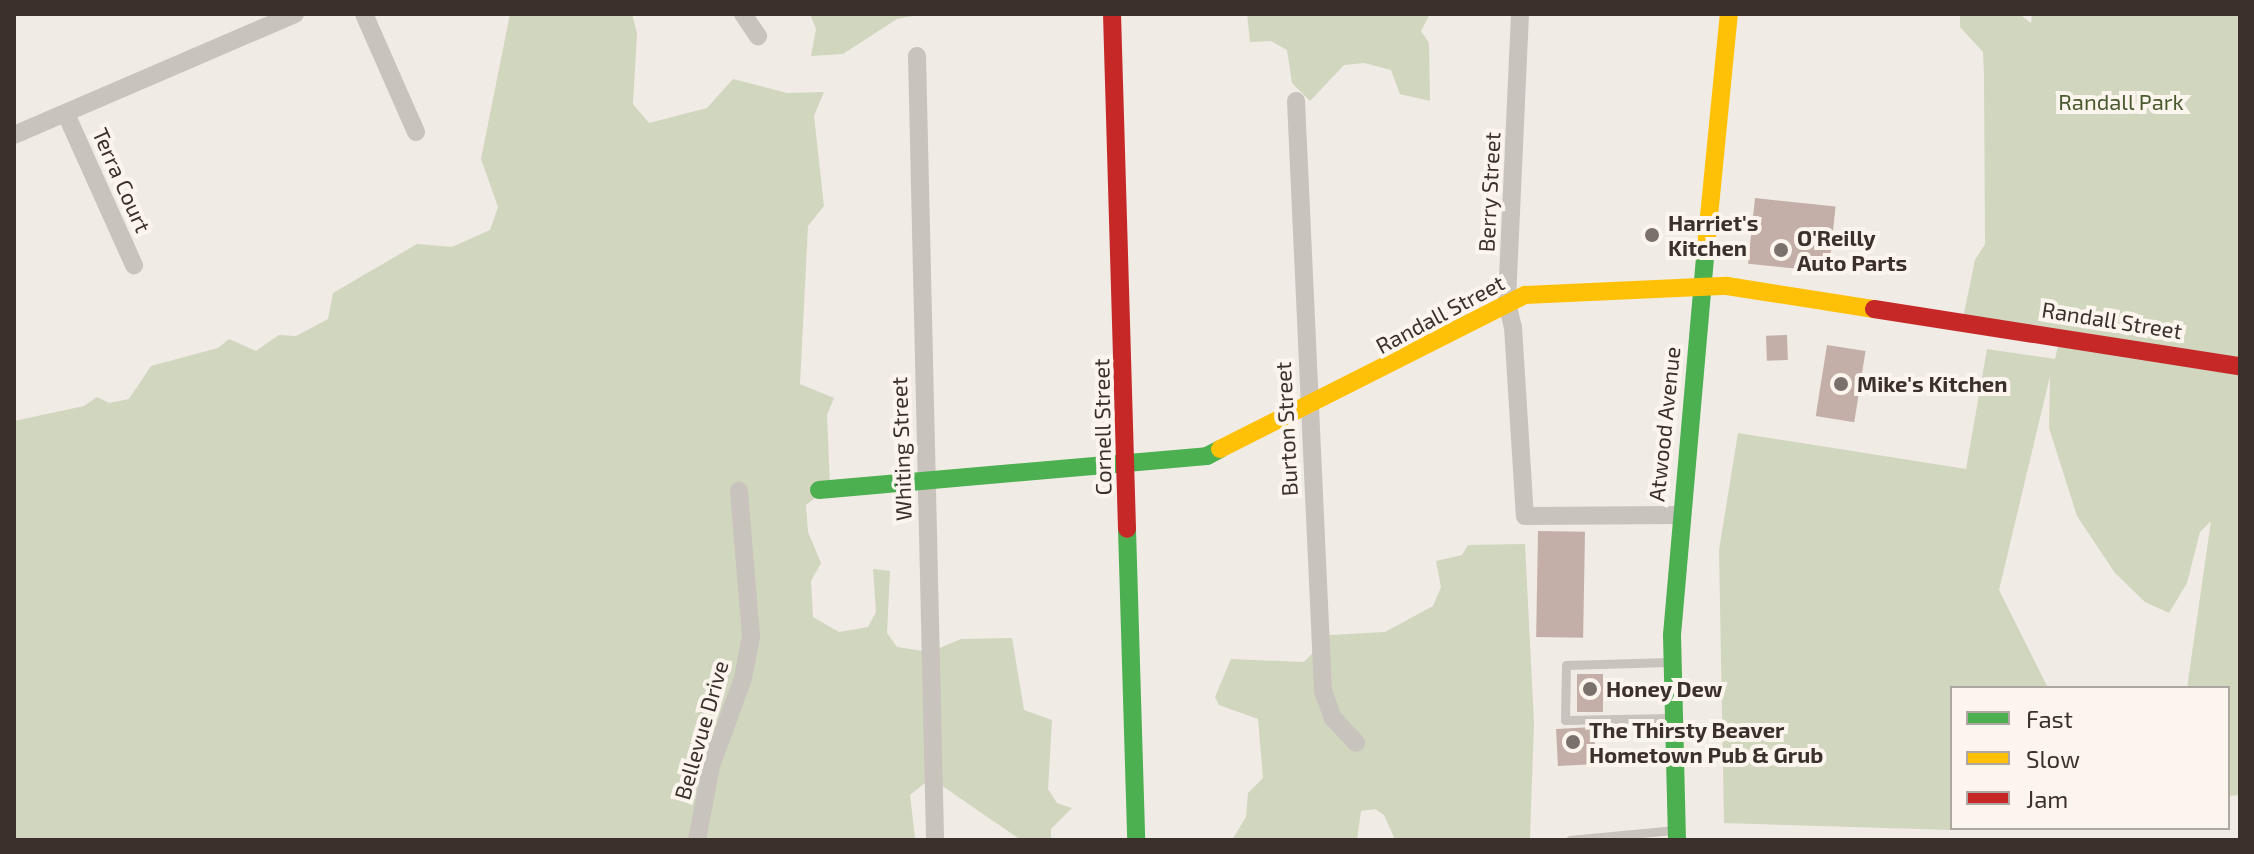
<!DOCTYPE html>
<html>
<head>
<meta charset="utf-8">
<style>
	body { margin:0 }
	#map { position:relative; width:2254px; height:854px; overflow:hidden; background:#f0ebe5; font-family:"Exo 2",sans-serif }
	div>[style] { position:absolute }
	[style*='--x'] { left:calc(var(--x)*1px); top:calc(var(--y)*1px); width:calc(var(--w)*1px); rotate:calc(var(--a)*1deg) }
	.green>* { inset:0; background:#d1d6bf }
	.building>* { inset:0; background:#c3afa7; transform-origin:0 0 }
	.lane>* { height:9px; margin:-4.5px; padding:0 4.5px; transform-origin:4.5px; border-radius:4.5px; background:#c9c3be }
	.street>* { height:18px; margin:-9px; padding:0 9px; transform-origin:9px; border-radius:9px; background:#c9c3be }
	.fast>* { height:18px; margin:-9px; padding:0 9px; transform-origin:9px; border-radius:9px; background:#4caf50 }
	.slow>* { height:18px; margin:-9px; padding:0 9px; transform-origin:9px; border-radius:9px; background:#ffc107 }
	.jam>* { height:18px; margin:-9px; padding:0 9px; transform-origin:9px; border-radius:9px; background:#c62828 }
	.dots>* { width:22px; height:22px; translate:-50% -50%; box-sizing:border-box; border:4px solid #fbf5ee; border-radius:50% }
	span { translate:-50% -50%; white-space:nowrap; text-align:center; line-height:1.15; -webkit-text-stroke:8px #fbf5ee; paint-order:stroke }
	.park-label { font-size:22px; color:#4a5a2e }
	.street-label { font-size:22px; color:#3b302b }
	.poi-label { font-size:22px; color:#3b302b; font-weight:700 }
	.left { translate:0 -50%; text-align:left }
	.frame { position:absolute; inset:0; border:16px solid #3b302b; pointer-events:none }
	.legend { position:absolute; left:1950px; top:686px; width:280px; height:144px; box-sizing:border-box; background:#fbf5ee; border:2px solid #aea6a0; margin:0; padding:10px 14px; list-style:none; font-size:24px; color:#3b302b }
	.legend li { display:flex; align-items:center; gap:16px; height:40px }
	.legend b { width:40px; border:2px solid #aea6a0 }
</style>
</head>
<body>
<div id="map">
	<div class="green">
		<div style="clip-path:polygon(510px 14px,632px 14px,637px 33px,633px 104px,649px 123px,707px 108px,733px 79px,787px 93px,824px 92px,814px 116px,824px 206px,808px 226px,800px 384px,834px 398px,827px 415px,830px 486px,806px 505px,808px 532px,821px 563px,811px 581px,813px 617px,839px 632px,868px 627px,876px 612px,873px 569px,890px 571px,887px 633px,897px 647px,930px 652px,961px 639px,1012px 638px,1024px 710px,1052px 720px,1048px 789px,1057px 803px,1072px 808px,1051px 829px,1051px 840px,1021px 840px,938px 783px,925px 783px,910px 795px,915px 838px,14px 840px,14px 421px,84px 406px,97px 397px,109px 403px,129px 399px,151px 366px,218px 348px,229px 339px,256px 351px,279px 335px,296px 336px,328px 319px,333px 293px,417px 244px,452px 247px,490px 230px,498px 207px,481px 159px)"></div>
		<div style="clip-path:polygon(810px 14px,924px 14px,897px 19px,843px 54px,811px 56px,816px 29px)"></div>
		<div style="clip-path:polygon(1247px 14px,1430px 14px,1421px 31px,1429px 43px,1430px 101px,1400px 94px,1391px 70px,1364px 63px,1344px 65px,1310px 101px,1292px 83px,1287px 50px,1271px 41px,1250px 42px)"></div>
		<div style="clip-path:polygon(1960px 14px,2019px 14px,2031px 23px,2032px 14px,2240px 14px,2240px 795px,2228px 796px,2228px 688px,2187px 688px,2211px 521px,2200px 532px,2187px 583px,2169px 613px,2145px 602px,2115px 573px,2077px 516px,2049px 428px,2050px 376px,1999px 590px,2048px 688px,1952px 688px,1952px 830px,1724px 823px,1719px 550px,1738px 433px,1966px 469px,1987px 349px,2055px 359px,2060px 338px,1963px 318px,1975px 260px,1985px 244px,1984px 77px,1983px 52px,1960px 27px)"></div>
		<div style="clip-path:polygon(1525px 544px,1534px 723px,1530px 838px,1395px 840px,1384px 815px,1375px 809px,1361px 811px,1357px 840px,1232px 840px,1246px 817px,1248px 793px,1263px 778px,1258px 719px,1219px 705px,1215px 697px,1231px 659px,1304px 662px,1330px 635px,1385px 632px,1433px 606px,1441px 587px,1436px 561px,1462px 555px,1468px 545px)"></div>
	</div>
	<div class="building">
		<div style="left:1755px;top:198px;width:81px;height:66px;rotate:6deg"></div>
		<div style="left:1787px;top:335px;width:25px;height:21px;rotate:88deg"></div>
		<div style="left:1827px;top:345px;width:39px;height:72px;rotate:9deg"></div>
		<div style="left:1538px;top:531px;width:47px;height:106px;rotate:1deg"></div>
		<div style="left:1577px;top:674px;width:26px;height:38px"></div>
		<div style="left:1594px;top:727px;width:37px;height:38px;rotate:87deg"></div>
	</div>
	<div class="lane">
		<div style="--x:1669;--y:662;--w:103;--a:178.3"></div>
		<div style="--x:1566;--y:665;--w:55;--a:91"></div>
		<div style="--x:1565;--y:720;--w:107;--a:-1.1"></div>
		<div style="--x:1570;--y:840;--w:103;--a:-5.5"></div>
	</div>
	<div class="street">
		<div style="--x:364;--y:14;--w:129;--a:66.2"></div>
		<div style="--x:743;--y:14;--w:27;--a:56"></div>
		<div style="--x:1520;--y:14;--w:288;--a:92.6"></div>
		<div style="--x:1507;--y:302;--w:26;--a:77"></div>
		<div style="--x:1513;--y:327;--w:189;--a:86.4"></div>
		<div style="--x:1525;--y:516;--w:154;--a:-0.4"></div>
		<div style="--x:917;--y:56;--w:784;--a:88.68"></div>
		<div style="--x:1296;--y:101;--w:591;--a:87.38"></div>
		<div style="--x:1323;--y:691;--w:29;--a:70"></div>
		<div style="--x:1333;--y:718;--w:34;--a:47"></div>
		<div style="--x:66;--y:114;--w:166;--a:65.8"></div>
		<div style="--x:14;--y:135;--w:306;--a:-23.3"></div>
		<div style="--x:697;--y:840;--w:75;--a:-79.3"></div>
		<div style="--x:711;--y:766;--w:94;--a:-70"></div>
		<div style="--x:743;--y:678;--w:42;--a:-79"></div>
		<div style="--x:751;--y:637;--w:147;--a:-94.7"></div>
	</div>
	<div class="fast">
		<div style="--x:819;--y:490;--w:389;--a:-5"></div>
		<div style="--x:1207;--y:456;--w:15;--a:-28"></div>
		<div style="--x:1127;--y:529;--w:311;--a:88.3"></div>
		<div style="--x:1677;--y:840;--w:205;--a:-91.4"></div>
		<div style="--x:1672;--y:635;--w:389;--a:-85"></div>
	</div>
	<div class="slow">
		<div style="--x:1706;--y:247;--w:234;--a:-84.4"></div>
		<div style="--x:1220;--y:449;--w:342;--a:-26.8"></div>
		<div style="--x:1525;--y:295;--w:202;--a:-2.6"></div>
		<div style="--x:1727;--y:286;--w:149;--a:8.9"></div>
	</div>
	<div class="jam">
		<div style="--x:1112;--y:14;--w:515;--a:88.33"></div>
		<div style="--x:1874;--y:309;--w:370;--a:8.9"></div>
	</div>
	<div class="dots">
		<div style="left:1652px;top:235px;background:#7a716c"></div>
		<div style="left:1781px;top:250px;background:#7a716c"></div>
		<div style="left:1841px;top:384px;background:#7a716c"></div>
		<div style="left:1590px;top:689px;background:#7a716c"></div>
		<div style="left:1573px;top:742px;background:#7a716c"></div>
	</div>
	<div class="park-label">
		<span style="left:2121px;top:102px">Randall Park</span>
	</div>
	<div class="street-label">
		<span style="left:122px;top:180px;rotate:66deg">Terra Court</span>
		<span style="left:1489px;top:192px;rotate:-87deg">Berry Street</span>
		<span style="left:1440px;top:314px;rotate:-28deg">Randall Street</span>
		<span style="left:2112px;top:320px;rotate:9deg">Randall Street</span>
		<span style="left:1664px;top:424px;rotate:-84deg">Atwood Avenue</span>
		<span style="left:1102px;top:427px;rotate:-91deg">Cornell Street</span>
		<span style="left:1286px;top:429px;rotate:-93deg">Burton Street</span>
		<span style="left:901px;top:449px;rotate:-92deg">Whiting Street</span>
		<span style="left:701px;top:730px;rotate:-74deg">Bellevue Drive</span>
	</div>
	<div class="poi-label">
		<span class="left" style="left:1668px;top:235px">Harriet's<br>Kitchen</span>
		<span class="left" style="left:1797px;top:250px">O'Reilly<br>Auto Parts</span>
		<span class="left" style="left:1857px;top:384px">Mike's Kitchen</span>
		<span class="left" style="left:1606px;top:689px">Honey Dew</span>
		<span class="left" style="left:1589px;top:742px">The Thirsty Beaver<br>Hometown Pub &amp; Grub</span>
	</div>
	<div class="frame"></div>
	<ul class="legend">
	<li><b style="height:10px;background:#4caf50"></b>Fast</li>
	<li><b style="height:10px;background:#ffc107"></b>Slow</li>
	<li><b style="height:10px;background:#c62828"></b>Jam</li>
	</ul>
</div>
</body>
</html>
